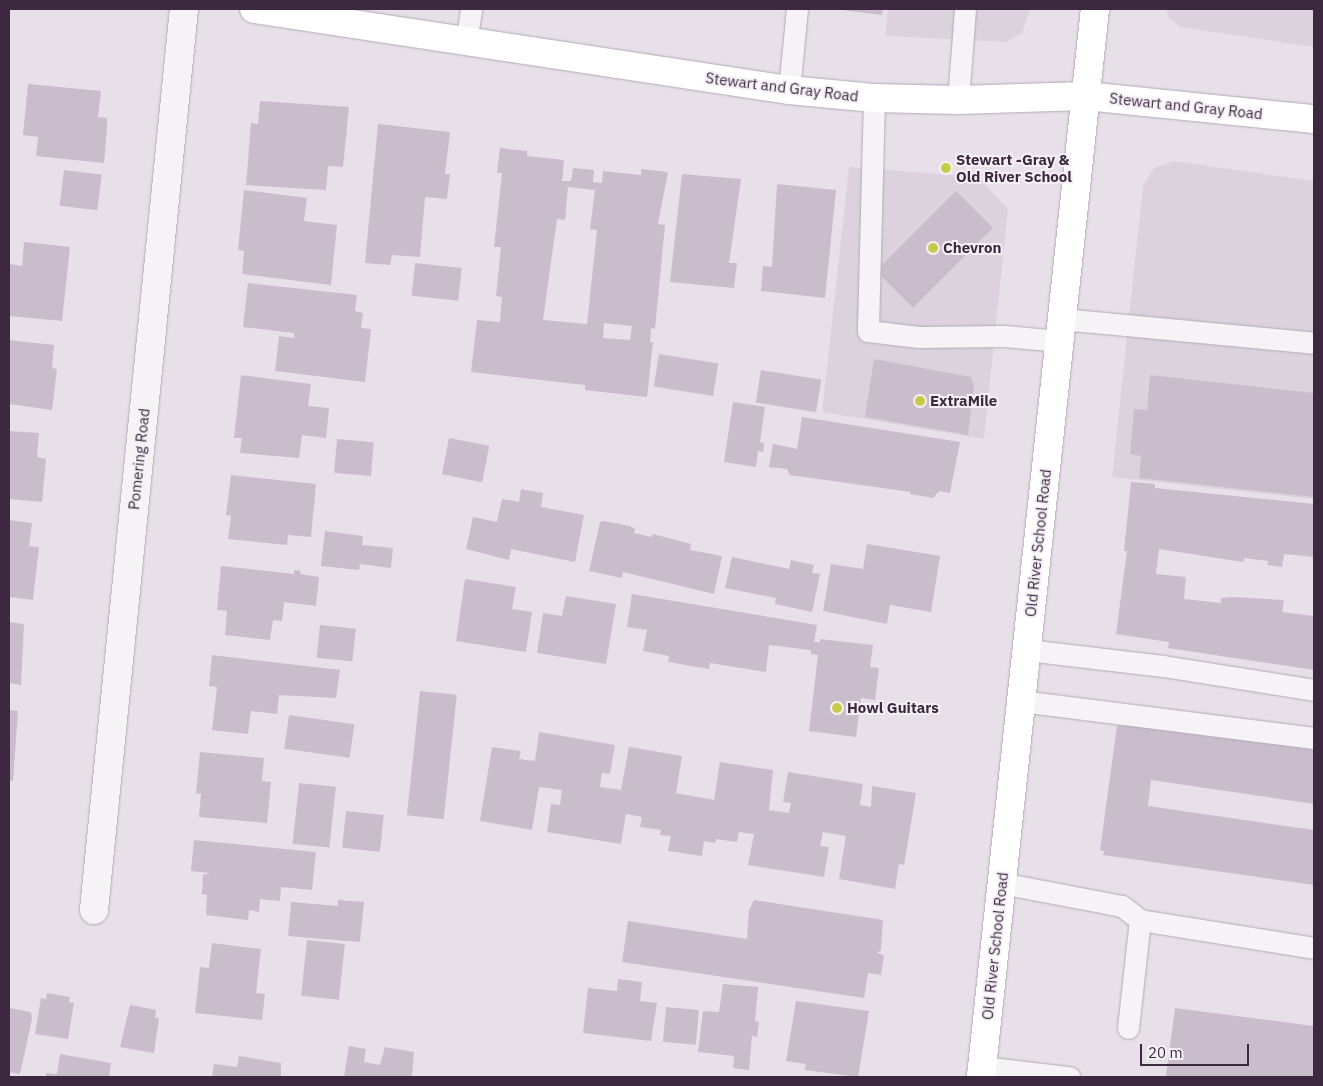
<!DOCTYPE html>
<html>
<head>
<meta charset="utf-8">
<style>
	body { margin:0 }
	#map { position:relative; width:1323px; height:1086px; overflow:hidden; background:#e7e0e9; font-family:"IBM Plex Sans",sans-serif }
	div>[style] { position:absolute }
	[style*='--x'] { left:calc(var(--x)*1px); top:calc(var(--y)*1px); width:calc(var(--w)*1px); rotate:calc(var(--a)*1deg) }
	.built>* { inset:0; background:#dbd2de }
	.building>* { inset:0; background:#c9bdcb; transform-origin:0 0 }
	.roads { filter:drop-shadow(0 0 1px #b4a9b6) drop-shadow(0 0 1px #b4a9b6) }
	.service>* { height:21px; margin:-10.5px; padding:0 10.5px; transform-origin:10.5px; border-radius:10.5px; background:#f6f3f7 }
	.minor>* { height:28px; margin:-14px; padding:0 14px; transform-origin:14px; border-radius:14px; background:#f6f3f7 }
	.secondary>* { height:28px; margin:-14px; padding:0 14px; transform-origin:14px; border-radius:14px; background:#fff }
	.dots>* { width:14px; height:14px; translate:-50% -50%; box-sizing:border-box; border:2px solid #f5f0f6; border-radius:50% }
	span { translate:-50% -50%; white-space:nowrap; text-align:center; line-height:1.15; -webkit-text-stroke:4px #f5f0f6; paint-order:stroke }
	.street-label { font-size:15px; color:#3c2940 }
	.poi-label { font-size:15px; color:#3c2940; font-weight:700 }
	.left { translate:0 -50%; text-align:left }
	.frame { position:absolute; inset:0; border:10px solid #3c2940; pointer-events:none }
	.scale { position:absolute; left:1140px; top:1044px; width:109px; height:22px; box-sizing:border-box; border:2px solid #3c2940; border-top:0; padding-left:6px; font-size:15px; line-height:18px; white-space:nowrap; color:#3c2940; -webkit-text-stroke:4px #f5f0f6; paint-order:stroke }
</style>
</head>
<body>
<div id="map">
	<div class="built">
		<div style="clip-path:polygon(888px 9px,1030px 9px,1022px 33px,1006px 42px,885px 36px)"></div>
		<div style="clip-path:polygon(1166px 9px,1314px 9px,1314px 47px,1181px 27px,1169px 18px)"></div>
		<div style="clip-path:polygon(1173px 161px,1314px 181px,1314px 499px,1112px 477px,1143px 186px,1154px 168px)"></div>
		<div style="clip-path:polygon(849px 167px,978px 177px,1008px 209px,984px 439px,822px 412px)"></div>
	</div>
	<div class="building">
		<div style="clip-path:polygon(834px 9px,883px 9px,882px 15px)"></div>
		<div style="clip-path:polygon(28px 84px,101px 91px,98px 117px,107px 118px,107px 127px,104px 163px,36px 156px,38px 137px,23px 135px)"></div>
		<div style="clip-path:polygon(260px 101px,349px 107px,343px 167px,328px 166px,326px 190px,246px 185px,251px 123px,258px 124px)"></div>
		<div style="clip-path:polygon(378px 124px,450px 132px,445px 174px,450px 174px,447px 199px,425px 197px,420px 257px,392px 255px,390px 265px,365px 263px)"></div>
		<div style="clip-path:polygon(evenodd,500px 148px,527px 151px,527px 156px,564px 160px,562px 181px,571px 181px,573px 168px,594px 170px,593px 182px,602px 183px,603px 171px,641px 175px,641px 169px,668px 172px,658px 224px,665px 225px,655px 329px,651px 328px,650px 342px,653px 342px,647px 397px,585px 390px,585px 385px,471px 372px,477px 320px,500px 322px,502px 297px,496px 296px,501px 247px,494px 247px,502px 173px,497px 173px,500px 148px,568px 187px,595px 190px,590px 229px,597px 230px,587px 324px,543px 320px,557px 219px,565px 220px,568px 187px,500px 148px,604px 323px,632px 326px,630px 340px,603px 338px,604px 323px)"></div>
		<div style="left:64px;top:170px;width:38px;height:36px;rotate:7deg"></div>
		<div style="clip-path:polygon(682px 174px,741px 179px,729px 263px,737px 263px,734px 288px,670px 282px)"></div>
		<div style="clip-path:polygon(777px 184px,836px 190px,825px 298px,761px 291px,763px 266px,772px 267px)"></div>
		<div style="clip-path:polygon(244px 190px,307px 198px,304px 221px,337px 225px,331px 285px,242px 274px,244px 251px,238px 250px)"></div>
		<div style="left:956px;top:191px;width:52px;height:113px;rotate:45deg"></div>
		<div style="clip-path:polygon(24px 242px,70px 247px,62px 321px,9px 316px,9px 264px,22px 266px)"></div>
		<div style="left:415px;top:263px;width:47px;height:33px;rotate:6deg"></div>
		<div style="clip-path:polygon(248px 283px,357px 295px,355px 311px,363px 313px,361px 328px,371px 329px,365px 382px,275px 371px,279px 336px,294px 338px,294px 333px,243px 327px)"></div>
		<div style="clip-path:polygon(9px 340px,54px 345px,52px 368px,57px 369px,52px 410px,9px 404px)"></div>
		<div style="left:659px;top:354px;width:60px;height:33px;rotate:9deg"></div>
		<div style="clip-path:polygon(874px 359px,971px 377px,974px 385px,968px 435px,865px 417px)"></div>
		<div style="left:761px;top:370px;width:61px;height:33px;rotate:9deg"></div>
		<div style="clip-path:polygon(241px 375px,311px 384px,308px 406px,329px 408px,326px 438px,302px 435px,299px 458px,240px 453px,242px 438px,234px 438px)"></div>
		<div style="clip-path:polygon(1150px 375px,1314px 393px,1314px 497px,1139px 478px,1141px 456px,1130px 454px,1134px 409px,1147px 410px)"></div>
		<div style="clip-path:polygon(733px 402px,765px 407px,760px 442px,764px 443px,763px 452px,758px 451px,756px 467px,724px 462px)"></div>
		<div style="clip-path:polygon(802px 417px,960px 442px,950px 493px,939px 491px,933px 498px,910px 494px,911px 492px,790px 475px,787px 469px,769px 467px,773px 444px,797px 449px)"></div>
		<div style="clip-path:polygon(9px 431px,39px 433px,37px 457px,46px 459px,42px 502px,9px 499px)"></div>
		<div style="left:449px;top:438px;width:41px;height:37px;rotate:11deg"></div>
		<div style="left:337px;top:439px;width:37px;height:34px;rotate:5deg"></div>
		<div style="clip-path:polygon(231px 475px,316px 484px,311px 537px,288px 535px,287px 545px,228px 539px,231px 516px,226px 515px)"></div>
		<div style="clip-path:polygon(1131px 482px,1155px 484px,1155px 488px,1314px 504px,1314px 557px,1284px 554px,1282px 567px,1267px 565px,1268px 561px,1244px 558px,1243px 562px,1159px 549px,1156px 574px,1186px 577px,1184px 599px,1221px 603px,1221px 598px,1232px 597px,1284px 600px,1282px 612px,1314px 616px,1314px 670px,1168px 648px,1169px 642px,1116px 634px,1127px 551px,1124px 551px)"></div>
		<div style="clip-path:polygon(521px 489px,543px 493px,541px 507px,584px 515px,575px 562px,511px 549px,509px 560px,466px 549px,473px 517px,497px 522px,502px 499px,519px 502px)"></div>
		<div style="clip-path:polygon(9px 520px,32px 523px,29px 546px,39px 547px,33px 600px,9px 597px)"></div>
		<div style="clip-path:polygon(604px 521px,630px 526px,635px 529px,634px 533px,652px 537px,653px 534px,691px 544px,690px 550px,722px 556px,714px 594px,623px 572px,622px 578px,589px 571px,600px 522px)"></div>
		<div style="clip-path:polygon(325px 531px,363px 536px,362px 545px,393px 548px,391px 568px,360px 564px,359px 570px,321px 566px)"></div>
		<div style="clip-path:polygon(867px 544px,940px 556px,931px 612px,890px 605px,887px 624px,823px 611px,831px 564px,863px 569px)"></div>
		<div style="clip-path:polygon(732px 557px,789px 569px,791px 560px,814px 565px,812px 573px,820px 574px,812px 612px,775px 604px,776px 598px,725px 588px)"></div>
		<div style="clip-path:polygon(221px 566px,294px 574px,294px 570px,301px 571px,300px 574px,319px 577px,316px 606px,284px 602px,282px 621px,273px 620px,270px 640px,225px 635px,227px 611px,217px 610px)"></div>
		<div style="clip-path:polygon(465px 579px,516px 587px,512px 609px,532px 612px,526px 652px,456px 641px)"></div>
		<div style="clip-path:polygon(632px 594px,817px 625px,814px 642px,820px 642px,820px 639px,873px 645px,870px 667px,879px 668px,875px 700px,861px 698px,856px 737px,809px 731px,818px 655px,811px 654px,811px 650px,769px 645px,766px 672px,710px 663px,709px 669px,668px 662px,669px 656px,643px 651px,647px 630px,627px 627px)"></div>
		<div style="clip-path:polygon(566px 596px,616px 604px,606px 664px,537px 653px,543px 613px,562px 616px)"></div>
		<div style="clip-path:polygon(9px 622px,24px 624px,21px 685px,9px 683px)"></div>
		<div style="left:320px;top:625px;width:36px;height:33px;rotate:6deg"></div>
		<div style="clip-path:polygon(212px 655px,340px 670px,336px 698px,279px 695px,277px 714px,251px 711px,248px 734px,212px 730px,217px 687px,209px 686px)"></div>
		<div style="left:420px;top:691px;width:37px;height:125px;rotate:6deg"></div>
		<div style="clip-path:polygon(9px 710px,18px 711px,13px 781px,9px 780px)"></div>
		<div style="left:289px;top:715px;width:66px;height:34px;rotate:8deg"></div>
		<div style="clip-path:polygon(1122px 721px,1314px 749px,1314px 804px,1151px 780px,1148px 806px,1314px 830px,1314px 885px,1103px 855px,1104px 851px,1100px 850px,1117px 726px,1121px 726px)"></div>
		<div style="clip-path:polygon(539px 732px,615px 745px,610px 774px,602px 773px,600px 787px,621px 790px,629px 747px,682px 756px,676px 793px,714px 800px,720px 762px,773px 770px,769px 810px,789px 813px,791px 803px,783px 802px,788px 772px,863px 784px,860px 805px,871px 807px,872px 786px,916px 793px,904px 865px,899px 864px,895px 889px,839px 879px,846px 836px,823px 832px,820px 846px,829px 847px,824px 877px,748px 865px,754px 834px,739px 832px,737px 842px,716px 839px,715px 843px,704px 841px,702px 856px,668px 851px,671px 836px,660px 835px,661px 830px,640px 827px,642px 817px,626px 814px,621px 844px,547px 832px,551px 804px,560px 805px,562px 790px,539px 787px,532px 830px,480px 821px,492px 747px,521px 751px,519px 759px,535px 761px)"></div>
		<div style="clip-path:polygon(200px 752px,264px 758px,262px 781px,271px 782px,267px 823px,199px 817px,201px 794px,196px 793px)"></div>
		<div style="left:299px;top:783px;width:37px;height:61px;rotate:6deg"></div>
		<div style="left:346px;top:811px;width:38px;height:37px;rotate:6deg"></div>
		<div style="clip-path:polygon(194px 840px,316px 852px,312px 890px,281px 887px,280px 901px,260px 899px,259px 912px,249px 910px,248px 920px,206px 915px,207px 895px,202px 894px,203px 875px,210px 873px,191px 871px)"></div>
		<div style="clip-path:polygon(338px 900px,364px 902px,360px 942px,288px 936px,291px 902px,338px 906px)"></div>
		<div style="clip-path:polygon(754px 900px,883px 920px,881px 950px,877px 953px,884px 955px,881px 975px,868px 973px,864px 998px,622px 962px,628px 921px,747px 939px,749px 910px)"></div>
		<div style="left:307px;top:940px;width:38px;height:56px;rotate:6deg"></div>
		<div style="clip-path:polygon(212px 943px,261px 949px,256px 993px,265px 994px,262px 1020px,195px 1013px,200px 967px,209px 968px)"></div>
		<div style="clip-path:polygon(618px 979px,642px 982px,640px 1001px,657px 1003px,651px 1041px,583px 1033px,588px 988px,617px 991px)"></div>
		<div style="clip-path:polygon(723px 984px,758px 987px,755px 1021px,759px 1022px,757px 1037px,752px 1036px,749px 1070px,733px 1068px,734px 1056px,698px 1052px,703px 1011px,719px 1012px)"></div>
		<div style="clip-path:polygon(47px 993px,70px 997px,69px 1002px,74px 1003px,68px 1039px,35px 1034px,41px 998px,46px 999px)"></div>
		<div style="clip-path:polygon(796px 1001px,869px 1011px,858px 1077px,805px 1070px,806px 1064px,786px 1061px)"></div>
		<div style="clip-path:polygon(130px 1005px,156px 1010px,155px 1018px,159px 1018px,154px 1053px,120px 1047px)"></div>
		<div style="left:666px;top:1007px;width:33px;height:35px;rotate:5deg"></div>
		<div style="clip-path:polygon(9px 1008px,31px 1012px,32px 1019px,20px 1074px,9px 1072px)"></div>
		<div style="clip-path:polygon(1175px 1008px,1314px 1026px,1314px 1077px,1166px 1076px)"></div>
		<div style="clip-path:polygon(349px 1046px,366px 1049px,364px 1062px,380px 1065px,385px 1047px,414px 1052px,412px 1077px,344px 1077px)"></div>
		<div style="clip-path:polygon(60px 1054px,111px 1063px,109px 1077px,46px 1077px,46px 1073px,57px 1074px)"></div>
		<div style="clip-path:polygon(239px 1056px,281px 1063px,281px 1077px,212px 1077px,214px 1064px,237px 1067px)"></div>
	</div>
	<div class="roads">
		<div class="service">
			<div style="--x:466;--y:42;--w:33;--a:-81"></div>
			<div style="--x:789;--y:90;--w:81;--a:-84.4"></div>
			<div style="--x:874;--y:98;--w:233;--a:91.5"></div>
			<div style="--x:868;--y:331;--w:51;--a:6.7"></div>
			<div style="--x:919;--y:337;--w:85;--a:-0.7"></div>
			<div style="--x:1004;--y:336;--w:56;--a:5.1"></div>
			<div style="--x:958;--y:100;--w:91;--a:-85.6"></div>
			<div style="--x:1062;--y:319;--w:253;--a:5.4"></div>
			<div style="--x:1027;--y:650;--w:137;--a:6.7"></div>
			<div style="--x:1163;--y:666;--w:153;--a:9"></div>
			<div style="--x:1021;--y:701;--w:295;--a:7.2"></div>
			<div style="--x:1001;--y:883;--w:123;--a:10.8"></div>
			<div style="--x:1122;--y:906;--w:23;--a:38"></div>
			<div style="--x:1140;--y:920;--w:176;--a:9.1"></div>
			<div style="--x:1128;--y:1028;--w:109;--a:-83.7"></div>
			<div style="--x:982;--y:1067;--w:88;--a:6.6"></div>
		</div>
		<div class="minor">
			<div style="--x:94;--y:910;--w:905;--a:-84.3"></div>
		</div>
		<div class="secondary">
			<div style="--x:254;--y:9;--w:541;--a:8.61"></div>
			<div style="--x:789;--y:90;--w:85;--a:5.4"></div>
			<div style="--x:874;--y:98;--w:84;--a:1.4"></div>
			<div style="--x:958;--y:100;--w:128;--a:-1.8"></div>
			<div style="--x:1086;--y:96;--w:229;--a:5.8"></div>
			<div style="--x:981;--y:1077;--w:1074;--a:-83.91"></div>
		</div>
	</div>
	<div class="dots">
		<div style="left:946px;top:168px;background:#c5cb48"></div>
		<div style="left:933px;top:248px;background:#c5cb48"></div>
		<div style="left:920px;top:401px;background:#c5cb48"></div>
		<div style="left:837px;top:708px;background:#c5cb48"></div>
	</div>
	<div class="street-label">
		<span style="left:782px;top:87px;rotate:7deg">Stewart and Gray Road</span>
		<span style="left:1186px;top:106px;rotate:6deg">Stewart and Gray Road</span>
		<span style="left:139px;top:459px;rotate:-84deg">Pomering Road</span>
		<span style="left:1038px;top:543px;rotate:-84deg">Old River School Road</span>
		<span style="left:995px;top:946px;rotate:-84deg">Old River School Road</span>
	</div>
	<div class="poi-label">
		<span class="left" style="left:956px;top:168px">Stewart -Gray &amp;<br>Old River School</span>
		<span class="left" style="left:943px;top:248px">Chevron</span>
		<span class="left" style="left:930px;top:401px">ExtraMile</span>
		<span class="left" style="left:847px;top:708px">Howl Guitars</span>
	</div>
	<div class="frame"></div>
	<div class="scale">20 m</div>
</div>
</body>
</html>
